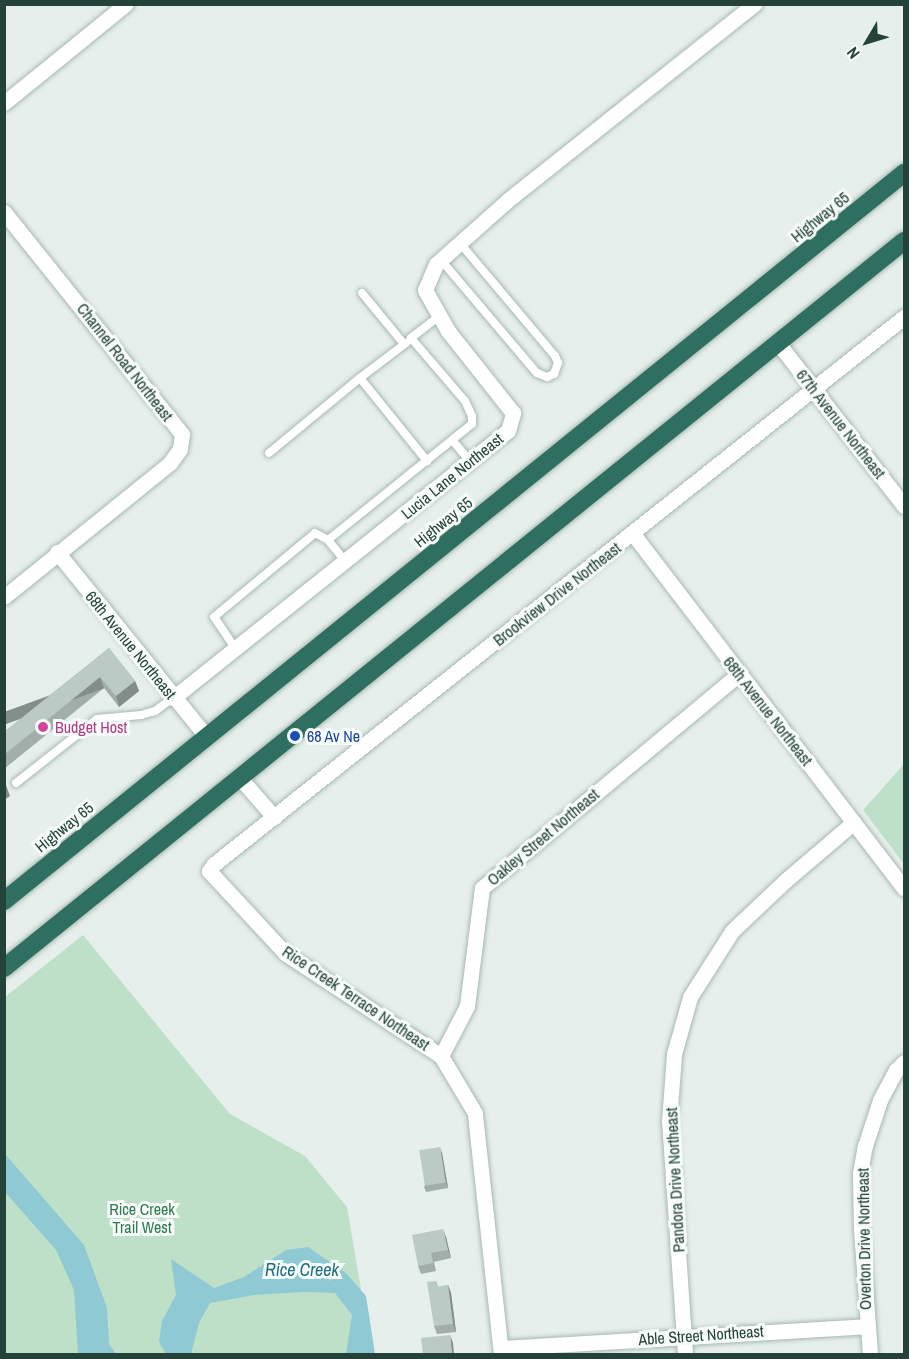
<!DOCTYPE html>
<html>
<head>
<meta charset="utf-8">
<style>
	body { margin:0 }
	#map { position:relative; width:909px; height:1359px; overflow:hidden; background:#e6efeb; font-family:"Archivo Narrow",sans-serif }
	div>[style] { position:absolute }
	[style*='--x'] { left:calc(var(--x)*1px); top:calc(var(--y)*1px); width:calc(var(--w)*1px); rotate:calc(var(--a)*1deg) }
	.green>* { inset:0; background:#bfe0c8 }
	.water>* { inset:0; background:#8ec9d4 }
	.roads { filter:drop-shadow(0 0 2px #a8b8b2) drop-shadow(0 0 2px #a8b8b2) }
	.lane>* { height:8px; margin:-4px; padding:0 4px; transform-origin:4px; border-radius:4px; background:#fff }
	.street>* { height:15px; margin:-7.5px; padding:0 7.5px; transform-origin:7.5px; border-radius:7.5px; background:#fff }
	.highway>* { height:18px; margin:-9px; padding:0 9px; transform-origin:9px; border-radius:9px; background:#2f6f62 }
	.wall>* { inset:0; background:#a1aea9 }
	.shaded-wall>* { inset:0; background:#838d89; transform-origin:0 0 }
	.building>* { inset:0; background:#bbcac4; transform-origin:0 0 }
	.dots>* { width:16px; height:16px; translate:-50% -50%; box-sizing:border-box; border:3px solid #f7fbf9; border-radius:50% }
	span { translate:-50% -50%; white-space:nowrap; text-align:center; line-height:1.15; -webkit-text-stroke:6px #f7fbf9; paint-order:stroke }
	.street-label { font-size:16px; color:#24423a }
	.hotel-label { font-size:16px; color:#b23c85 }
	.left { translate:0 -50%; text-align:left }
	.transit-label { font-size:16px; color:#164399 }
	.park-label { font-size:16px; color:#2d7a4b }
	.water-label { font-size:18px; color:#1c6f80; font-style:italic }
	.frame { position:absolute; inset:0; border:6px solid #24423a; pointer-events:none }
	.north { position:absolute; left:837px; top:12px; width:60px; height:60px; -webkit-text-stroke:4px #f7fbf9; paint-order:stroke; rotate:232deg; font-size:16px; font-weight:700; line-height:24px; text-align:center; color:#24423a }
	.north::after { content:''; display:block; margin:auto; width:21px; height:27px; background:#24423a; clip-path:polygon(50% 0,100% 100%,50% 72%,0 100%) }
</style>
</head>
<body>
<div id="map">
	<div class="green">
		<div style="clip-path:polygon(904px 764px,904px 864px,863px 810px)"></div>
		<div style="clip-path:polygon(83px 935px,230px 1114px,305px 1156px,347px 1207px,372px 1354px,5px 1354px,5px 997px)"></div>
	</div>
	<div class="water">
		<div style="clip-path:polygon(5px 1154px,84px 1245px,107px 1308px,109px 1344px,116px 1354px,78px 1354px,74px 1290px,56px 1250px,5px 1192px)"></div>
		<div style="clip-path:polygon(308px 1247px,346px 1273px,366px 1296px,375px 1354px,346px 1354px,352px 1315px,335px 1293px,304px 1292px,254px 1295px,210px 1303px,199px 1323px,191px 1354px,166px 1354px,159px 1342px,162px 1321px,176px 1295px,171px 1259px,214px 1288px,244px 1277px,286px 1250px)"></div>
	</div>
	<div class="roads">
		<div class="lane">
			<div style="--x:441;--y:260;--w:148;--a:49.7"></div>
			<div style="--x:537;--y:373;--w:11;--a:22"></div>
			<div style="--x:547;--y:377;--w:8;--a:-23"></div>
			<div style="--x:554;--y:374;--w:12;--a:-70"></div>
			<div style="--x:558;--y:363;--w:8;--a:-113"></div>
			<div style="--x:555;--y:356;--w:148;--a:-130.1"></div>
			<div style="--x:362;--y:293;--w:66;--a:50.5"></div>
			<div style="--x:360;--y:378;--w:58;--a:-37.3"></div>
			<div style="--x:453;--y:441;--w:26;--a:50"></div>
			<div style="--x:269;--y:453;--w:118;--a:-39.5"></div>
			<div style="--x:360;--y:378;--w:107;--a:51.1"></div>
			<div style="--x:328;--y:540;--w:185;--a:-38.9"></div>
			<div style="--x:472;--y:424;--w:8;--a:-90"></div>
			<div style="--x:472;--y:416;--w:17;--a:-115"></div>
			<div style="--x:465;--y:401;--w:83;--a:-130.6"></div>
			<div style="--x:411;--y:338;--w:34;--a:-38"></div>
			<div style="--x:235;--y:648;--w:37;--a:-124"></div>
			<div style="--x:214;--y:617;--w:131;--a:-39.7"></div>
			<div style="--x:315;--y:533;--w:15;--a:28"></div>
			<div style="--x:328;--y:540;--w:27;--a:51"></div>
			<div style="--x:16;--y:783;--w:103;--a:-38.3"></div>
			<div style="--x:97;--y:719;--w:44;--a:-5.2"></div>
			<div style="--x:141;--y:715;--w:15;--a:-16"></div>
			<div style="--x:155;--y:711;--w:22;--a:-36"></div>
		</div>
		<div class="street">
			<div style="--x:4;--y:103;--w:157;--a:-39.1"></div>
			<div style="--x:4;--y:212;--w:285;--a:51.3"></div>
			<div style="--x:182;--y:434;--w:15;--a:98"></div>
			<div style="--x:180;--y:449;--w:17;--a:126"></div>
			<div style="--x:170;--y:463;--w:213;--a:141.1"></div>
			<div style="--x:778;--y:343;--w:206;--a:52.3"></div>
			<div style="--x:633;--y:534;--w:446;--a:52.6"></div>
			<div style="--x:57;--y:552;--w:238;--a:51"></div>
			<div style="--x:173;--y:698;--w:428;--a:-38.6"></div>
			<div style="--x:508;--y:431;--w:19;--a:-74"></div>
			<div style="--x:513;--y:413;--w:105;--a:-128.4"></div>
			<div style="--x:448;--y:331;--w:47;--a:-119.3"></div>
			<div style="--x:425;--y:290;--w:28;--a:-67"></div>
			<div style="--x:436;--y:264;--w:96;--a:-41.6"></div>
			<div style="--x:508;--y:200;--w:315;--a:-38.5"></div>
			<div style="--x:240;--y:778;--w:52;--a:48.9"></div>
			<div style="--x:441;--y:1056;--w:56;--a:-62.5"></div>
			<div style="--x:467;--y:1006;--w:119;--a:-82.8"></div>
			<div style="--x:482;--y:888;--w:333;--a:-39.8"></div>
			<div style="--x:501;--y:1348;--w:366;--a:-3.4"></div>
			<div style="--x:501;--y:1354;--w:242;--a:-96.2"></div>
			<div style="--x:475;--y:1113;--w:66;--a:-120.8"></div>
			<div style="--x:441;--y:1056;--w:187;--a:-146.6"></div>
			<div style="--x:285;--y:953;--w:112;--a:-132.8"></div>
			<div style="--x:209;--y:871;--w:9;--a:-54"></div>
			<div style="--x:214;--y:864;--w:881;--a:-38.41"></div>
			<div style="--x:685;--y:1354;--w:234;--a:-93.9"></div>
			<div style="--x:669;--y:1121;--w:67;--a:-85.7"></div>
			<div style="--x:674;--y:1054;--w:59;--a:-74.3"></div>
			<div style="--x:690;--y:997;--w:78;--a:-57.5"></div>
			<div style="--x:732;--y:931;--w:74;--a:-43.4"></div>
			<div style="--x:786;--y:880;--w:89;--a:-40.5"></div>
			<div style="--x:870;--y:1354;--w:127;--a:-94.1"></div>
			<div style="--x:861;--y:1227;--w:54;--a:-91.1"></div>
			<div style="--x:860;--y:1173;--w:27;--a:-80"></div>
			<div style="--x:865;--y:1146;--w:48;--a:-71.9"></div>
			<div style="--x:880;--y:1100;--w:34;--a:-62"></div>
			<div style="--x:896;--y:1070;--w:11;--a:-45"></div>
		</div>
		<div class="highway">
			<div style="--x:4;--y:901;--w:1158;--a:-38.97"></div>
			<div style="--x:4;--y:968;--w:1157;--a:-38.93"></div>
		</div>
	</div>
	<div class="wall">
		<div style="clip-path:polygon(109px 648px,135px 681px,139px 691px,119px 707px,104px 688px,4px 769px,4px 732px)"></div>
		<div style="clip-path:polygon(442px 1153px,448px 1188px,426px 1192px,424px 1187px)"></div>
		<div style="clip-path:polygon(446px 1237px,451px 1258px,434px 1262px,436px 1271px,421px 1274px,418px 1266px)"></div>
		<div style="clip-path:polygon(436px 1281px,438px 1287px,448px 1285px,451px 1293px,456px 1332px,437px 1334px,434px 1326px)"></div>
	</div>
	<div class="shaded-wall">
		<div style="left:100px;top:677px;width:12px;height:124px;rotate:70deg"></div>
		<div style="clip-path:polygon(135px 681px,139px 691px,119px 707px,116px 696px)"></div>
		<div style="clip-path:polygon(6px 785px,10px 796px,4px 800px,4px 786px)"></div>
		<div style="clip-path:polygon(440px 1147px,442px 1153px,448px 1188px,446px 1183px)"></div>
		<div style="clip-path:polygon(443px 1229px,446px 1237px,451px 1258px,448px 1250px)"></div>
		<div style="clip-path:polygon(448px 1285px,451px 1293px,456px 1332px,453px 1324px)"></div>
		<div style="clip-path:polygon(450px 1335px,453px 1343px,454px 1354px,452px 1354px)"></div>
	</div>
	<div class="building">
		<div style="clip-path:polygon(109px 648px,135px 681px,116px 696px,100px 677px,4px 755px,4px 732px)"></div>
		<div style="left:440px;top:1147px;width:36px;height:21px;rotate:81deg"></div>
		<div style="clip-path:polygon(443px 1229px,448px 1250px,431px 1253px,433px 1263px,418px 1266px,412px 1235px)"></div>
		<div style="clip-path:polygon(436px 1281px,437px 1287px,448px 1285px,453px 1324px,434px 1326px,427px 1282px)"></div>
		<div style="clip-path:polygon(450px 1335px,452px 1354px,423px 1354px,421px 1338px)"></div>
	</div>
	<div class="dots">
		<div style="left:43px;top:727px;background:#d1479c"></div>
		<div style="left:295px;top:736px;background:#1a4fb4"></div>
	</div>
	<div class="street-label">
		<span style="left:820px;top:217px;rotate:-39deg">Highway 65</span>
		<span style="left:125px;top:362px;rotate:52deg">Channel Road Northeast</span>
		<span style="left:841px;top:424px;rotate:52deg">67th Avenue Northeast</span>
		<span style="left:452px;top:476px;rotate:-39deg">Lucia Lane Northeast</span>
		<span style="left:443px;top:522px;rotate:-39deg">Highway 65</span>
		<span style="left:557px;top:594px;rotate:-38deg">Brookview Drive Northeast</span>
		<span style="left:131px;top:645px;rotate:51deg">68th Avenue Northeast</span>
		<span style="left:768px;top:711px;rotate:52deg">68th Avenue Northeast</span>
		<span style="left:64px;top:827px;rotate:-39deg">Highway 65</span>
		<span style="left:543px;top:837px;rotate:-40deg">Oakley Street Northeast</span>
		<span style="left:356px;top:998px;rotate:34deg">Rice Creek Terrace Northeast</span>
		<span style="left:675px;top:1180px;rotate:-93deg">Pandora Drive Northeast</span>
		<span style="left:864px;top:1239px;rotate:-91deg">Overton Drive Northeast</span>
		<span style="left:701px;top:1335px;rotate:-4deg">Able Street Northeast</span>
	</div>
	<div class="hotel-label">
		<span class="left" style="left:55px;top:727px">Budget Host</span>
	</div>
	<div class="transit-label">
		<span class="left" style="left:307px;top:736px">68 Av Ne</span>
	</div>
	<div class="park-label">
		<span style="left:142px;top:1218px">Rice Creek<br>Trail West</span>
	</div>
	<div class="water-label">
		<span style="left:302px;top:1270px">Rice Creek</span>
	</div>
	<div class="frame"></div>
	<div class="north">N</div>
</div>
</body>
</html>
